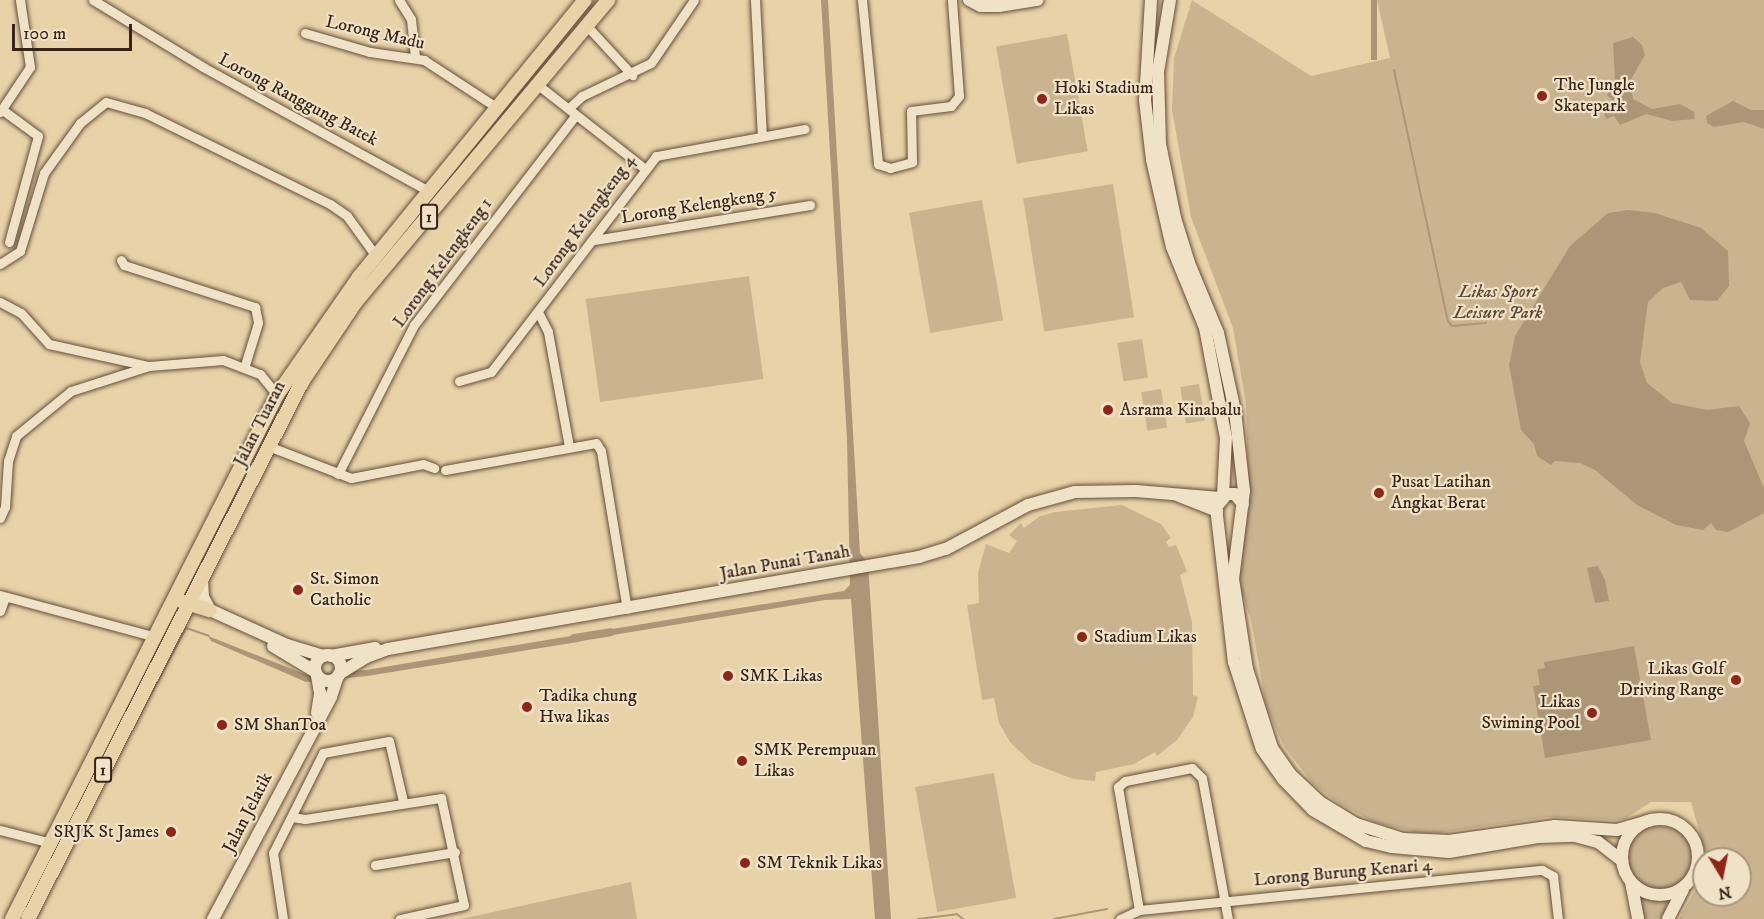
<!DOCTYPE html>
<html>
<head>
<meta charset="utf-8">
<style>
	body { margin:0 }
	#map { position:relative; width:1764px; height:919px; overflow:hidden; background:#e8d2a7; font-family:"IM FELL DW Pica",serif }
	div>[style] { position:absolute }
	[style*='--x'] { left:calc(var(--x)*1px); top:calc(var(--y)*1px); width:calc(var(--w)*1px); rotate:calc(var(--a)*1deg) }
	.green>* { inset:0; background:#cab48f; transform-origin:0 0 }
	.round { border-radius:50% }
	.water>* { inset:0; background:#ac9677; transform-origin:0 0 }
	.stream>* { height:2px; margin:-1px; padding:0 1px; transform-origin:1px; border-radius:1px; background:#ac9677 }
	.canal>* { height:8px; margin:-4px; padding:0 4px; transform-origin:4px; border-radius:4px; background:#ac9677 }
	.roads { filter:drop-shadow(0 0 2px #644f3d) drop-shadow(0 0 2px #644f3d) }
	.street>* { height:9px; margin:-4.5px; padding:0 4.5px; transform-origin:4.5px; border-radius:4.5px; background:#f0e2c6 }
	.secondary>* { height:12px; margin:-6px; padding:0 6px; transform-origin:6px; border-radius:6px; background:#f0e2c6 }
	.secondary>.ring { margin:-6px; padding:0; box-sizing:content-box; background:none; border:12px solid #f0e2c6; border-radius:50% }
	.primary>* { height:14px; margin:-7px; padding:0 7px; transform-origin:7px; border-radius:7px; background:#e8d2a7 }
	.dots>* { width:16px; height:16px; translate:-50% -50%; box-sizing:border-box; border:3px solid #f0e2c6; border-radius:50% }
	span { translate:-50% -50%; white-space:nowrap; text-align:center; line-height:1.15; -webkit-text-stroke:4.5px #f0e2c6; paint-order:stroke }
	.shield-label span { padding:2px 4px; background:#f0e2c6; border:2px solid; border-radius:4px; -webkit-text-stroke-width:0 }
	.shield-label { font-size:16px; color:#38231a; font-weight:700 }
	.street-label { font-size:18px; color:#38231a }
	.poi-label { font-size:18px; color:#38231a }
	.left { translate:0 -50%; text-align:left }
	.right { translate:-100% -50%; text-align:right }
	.park-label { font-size:18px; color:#5c4737; font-style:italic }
	.north { position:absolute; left:1692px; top:847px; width:60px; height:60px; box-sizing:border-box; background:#f0e2c6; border:2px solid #a69681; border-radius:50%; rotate:170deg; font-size:16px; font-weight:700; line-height:24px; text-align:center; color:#38231a }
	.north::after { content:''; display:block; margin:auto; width:21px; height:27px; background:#8f2418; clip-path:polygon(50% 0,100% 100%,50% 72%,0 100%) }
	.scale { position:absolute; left:12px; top:24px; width:120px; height:27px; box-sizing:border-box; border:3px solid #38231a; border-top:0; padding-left:8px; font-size:18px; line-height:21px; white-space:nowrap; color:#38231a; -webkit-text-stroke:4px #f0e2c6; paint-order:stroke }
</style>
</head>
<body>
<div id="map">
	<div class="green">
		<div style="clip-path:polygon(594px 0,599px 0,448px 179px,528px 80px)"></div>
		<div style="clip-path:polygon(1192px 0,1311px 76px,1390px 58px,1377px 0,1764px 0,1764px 919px,1679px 919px,1704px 874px,1704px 895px,1740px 895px,1740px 859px,1707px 859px,1691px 802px,1651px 802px,1625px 819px,1615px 820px,1548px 817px,1438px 833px,1415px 832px,1374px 822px,1337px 802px,1313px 784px,1283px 745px,1266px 705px,1251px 620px,1236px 577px,1249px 506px,1246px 404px,1233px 328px,1191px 217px,1172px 110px,1174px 58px)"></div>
		<div style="left:1067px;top:34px;width:119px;height:72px;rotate:80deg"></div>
		<div style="left:1113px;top:184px;width:135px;height:91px;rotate:81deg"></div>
		<div style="left:982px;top:200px;width:122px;height:74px;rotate:80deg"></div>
		<div style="left:749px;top:276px;width:104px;height:165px;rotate:82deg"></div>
		<div style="left:1142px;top:339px;width:39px;height:25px;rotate:81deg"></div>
		<div style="left:1199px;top:384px;width:37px;height:19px;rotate:81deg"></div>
		<div style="left:1161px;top:389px;width:39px;height:20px;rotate:81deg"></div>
		<div style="clip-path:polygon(1122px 505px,1161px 524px,1171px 538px,1166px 542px,1169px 547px,1176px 545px,1187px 571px,1180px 575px,1192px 622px,1193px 695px,1198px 697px,1193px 717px,1177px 740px,1157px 756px,1155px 752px,1134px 764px,1096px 772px,1095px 781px,1073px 779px,1032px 763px,1010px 742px,999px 723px,994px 698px,982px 700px,967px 605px,979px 603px,978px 573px,986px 544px,1009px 553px,1017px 541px,1009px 535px,1021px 523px,1024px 528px,1040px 516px,1055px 512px)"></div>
		<div style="left:994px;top:773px;width:127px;height:80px;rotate:80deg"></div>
		<div class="round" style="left:1627px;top:826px;width:66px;height:66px"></div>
		<div style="clip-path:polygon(631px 882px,637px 919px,460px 919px,475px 916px)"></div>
		<div style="clip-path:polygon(1640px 895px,1669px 900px,1662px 919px,1642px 919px)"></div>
	</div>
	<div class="water">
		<div style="clip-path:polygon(821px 0,828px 0,860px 553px,868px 563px,891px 919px,875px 919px,851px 599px,825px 600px,601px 637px,600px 631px,844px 591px,850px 585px,847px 439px)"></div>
		<div style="left:1371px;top:0;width:6px;height:60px"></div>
		<div style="clip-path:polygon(1633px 37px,1642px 45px,1645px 55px,1630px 81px,1633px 99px,1652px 109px,1680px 104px,1694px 112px,1695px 119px,1672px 121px,1646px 114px,1620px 125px,1614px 116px,1606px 119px,1602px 107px,1613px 101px,1607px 95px,1615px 81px,1613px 43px)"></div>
		<div style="clip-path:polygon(1733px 101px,1751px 110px,1764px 110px,1764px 129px,1744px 122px,1714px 127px,1707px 123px,1706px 116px)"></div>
		<div style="clip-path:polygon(1628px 210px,1655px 213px,1701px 228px,1728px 251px,1729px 286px,1717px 301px,1690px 300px,1681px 282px,1663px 288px,1648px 302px,1640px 362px,1647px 383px,1672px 403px,1707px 410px,1739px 406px,1750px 423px,1744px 441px,1764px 488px,1764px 513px,1728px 532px,1716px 530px,1711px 523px,1703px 530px,1676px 525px,1637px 505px,1595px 470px,1580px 463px,1555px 461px,1551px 465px,1537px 456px,1534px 444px,1521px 430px,1509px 365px,1515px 336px,1570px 246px,1608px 213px)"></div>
		<div style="clip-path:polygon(1598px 566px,1605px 580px,1609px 601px,1595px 603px,1587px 568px)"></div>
		<div style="clip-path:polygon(583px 634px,584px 640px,578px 642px,367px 676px,306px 682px,211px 641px,208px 636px,307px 675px,366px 670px)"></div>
		<div style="clip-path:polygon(1634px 646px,1651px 740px,1545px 758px,1533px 686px,1540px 685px,1537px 670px,1545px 668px,1544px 662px)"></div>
	</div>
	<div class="stream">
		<div style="--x:1394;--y:70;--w:257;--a:77.9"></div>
		<div style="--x:1448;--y:321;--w:6;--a:51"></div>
		<div style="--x:1452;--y:326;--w:34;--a:-5"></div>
		<div style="--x:115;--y:762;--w:152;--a:-62.1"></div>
		<div style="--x:186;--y:628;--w:24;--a:19"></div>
		<div style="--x:918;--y:919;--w:39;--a:-7"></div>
		<div style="--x:957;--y:914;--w:8;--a:40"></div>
		<div style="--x:1054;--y:919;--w:54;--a:-10.7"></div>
	</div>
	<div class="canal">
		<div style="--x:574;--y:638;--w:37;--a:-9"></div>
	</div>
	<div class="roads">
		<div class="street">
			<div style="--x:93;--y:0;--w:129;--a:31.3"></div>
			<div style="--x:203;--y:67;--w:256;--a:28.8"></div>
			<div style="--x:399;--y:0;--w:22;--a:58"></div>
			<div style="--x:411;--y:19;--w:38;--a:84"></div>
			<div style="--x:755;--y:0;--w:136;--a:87.1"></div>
			<div style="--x:862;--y:0;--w:165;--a:84.4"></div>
			<div style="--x:878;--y:164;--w:13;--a:18"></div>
			<div style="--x:890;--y:168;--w:23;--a:-15"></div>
			<div style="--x:912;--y:162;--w:51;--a:-91.1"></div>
			<div style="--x:911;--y:111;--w:40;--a:-7.1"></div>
			<div style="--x:951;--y:106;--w:13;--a:-51"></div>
			<div style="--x:959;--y:96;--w:96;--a:-94.2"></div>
			<div style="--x:587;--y:26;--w:67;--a:47.4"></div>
			<div style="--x:305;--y:33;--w:68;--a:16.3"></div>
			<div style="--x:370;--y:52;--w:55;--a:8.4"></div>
			<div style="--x:424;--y:60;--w:86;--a:33.1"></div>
			<div style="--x:538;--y:85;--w:135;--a:38.1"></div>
			<div style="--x:569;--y:108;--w:18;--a:-43"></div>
			<div style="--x:582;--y:96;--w:76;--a:-25.6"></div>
			<div style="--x:651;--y:63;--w:76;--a:-55.7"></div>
			<div style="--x:4;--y:111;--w:42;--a:36.3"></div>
			<div style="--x:38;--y:136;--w:110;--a:105.3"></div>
			<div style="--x:0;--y:112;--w:54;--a:-56.3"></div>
			<div style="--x:30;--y:67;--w:68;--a:-98.5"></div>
			<div style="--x:594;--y:240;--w:219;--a:-9.2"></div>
			<div style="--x:121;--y:260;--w:6;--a:59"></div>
			<div style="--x:124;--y:265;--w:138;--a:17.8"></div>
			<div style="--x:255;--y:307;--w:16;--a:79"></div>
			<div style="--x:258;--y:323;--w:44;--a:107.2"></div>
			<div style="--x:0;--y:264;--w:24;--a:-33"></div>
			<div style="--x:20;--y:251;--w:82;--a:-72.9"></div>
			<div style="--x:44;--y:173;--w:62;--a:-54.2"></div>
			<div style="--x:80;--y:123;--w:33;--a:-39"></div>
			<div style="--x:106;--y:102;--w:41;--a:15.8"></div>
			<div style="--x:145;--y:113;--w:206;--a:26.2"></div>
			<div style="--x:330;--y:204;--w:21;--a:35"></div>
			<div style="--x:347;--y:216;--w:49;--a:54.1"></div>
			<div style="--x:0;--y:302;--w:24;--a:28"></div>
			<div style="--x:21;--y:313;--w:42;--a:47.9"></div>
			<div style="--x:49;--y:344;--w:101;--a:12.5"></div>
			<div style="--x:538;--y:312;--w:22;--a:63"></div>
			<div style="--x:548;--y:332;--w:116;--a:79.6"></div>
			<div style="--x:459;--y:381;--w:33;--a:-16"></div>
			<div style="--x:491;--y:372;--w:272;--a:-52.6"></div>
			<div style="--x:656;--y:156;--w:151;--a:-10.3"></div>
			<div style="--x:268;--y:446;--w:89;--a:21.1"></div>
			<div style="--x:351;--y:478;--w:73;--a:-11"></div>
			<div style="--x:423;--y:464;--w:12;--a:20"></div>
			<div style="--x:445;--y:470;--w:153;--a:-10.1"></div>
			<div style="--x:596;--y:443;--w:9;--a:58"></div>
			<div style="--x:601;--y:451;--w:160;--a:80.7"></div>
			<div style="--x:338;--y:474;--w:167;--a:-63"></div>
			<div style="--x:414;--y:325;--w:265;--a:-52.4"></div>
			<div style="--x:0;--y:518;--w:12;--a:-66"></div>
			<div style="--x:5;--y:507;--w:46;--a:-86.3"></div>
			<div style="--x:8;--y:461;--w:26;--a:-72"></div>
			<div style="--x:16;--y:436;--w:71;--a:-39.3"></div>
			<div style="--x:71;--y:391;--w:82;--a:-17.8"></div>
			<div style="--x:149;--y:366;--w:74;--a:-4.6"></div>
			<div style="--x:223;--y:360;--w:40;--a:21"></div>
			<div style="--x:260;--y:374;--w:27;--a:51"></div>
			<div style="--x:0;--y:595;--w:162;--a:15.1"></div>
			<div style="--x:0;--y:611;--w:15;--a:-70"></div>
			<div style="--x:292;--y:817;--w:13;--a:9"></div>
			<div style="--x:305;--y:819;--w:138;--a:-8.8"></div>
			<div style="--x:441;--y:798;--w:109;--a:77.9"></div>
			<div style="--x:464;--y:905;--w:66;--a:167.7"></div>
			<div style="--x:0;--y:830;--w:53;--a:14.3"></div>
			<div style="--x:375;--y:865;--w:81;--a:-9.2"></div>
			<div style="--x:1139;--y:910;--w:125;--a:-99.7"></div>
			<div style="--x:1118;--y:787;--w:9;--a:-41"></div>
			<div style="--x:1125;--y:781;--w:68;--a:-11"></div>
			<div style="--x:1192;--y:768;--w:14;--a:45"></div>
			<div style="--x:1202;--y:778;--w:143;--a:79.6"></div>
			<div style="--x:283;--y:919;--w:67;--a:-98.6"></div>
			<div style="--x:273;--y:853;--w:112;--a:-63.4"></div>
			<div style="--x:323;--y:753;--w:67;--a:-10.3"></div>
			<div style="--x:389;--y:741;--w:62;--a:76.9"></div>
			<div style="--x:1120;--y:919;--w:21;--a:-25"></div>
			<div style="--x:1139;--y:910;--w:405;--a:-5.7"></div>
			<div style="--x:1542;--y:870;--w:13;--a:29"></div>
			<div style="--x:1553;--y:876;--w:43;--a:83.4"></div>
		</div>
		<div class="secondary">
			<div style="--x:969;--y:0;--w:13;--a:27"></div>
			<div style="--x:981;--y:6;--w:18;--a:0"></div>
			<div style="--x:999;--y:6;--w:39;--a:-9"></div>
			<div style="--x:1151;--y:0;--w:100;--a:93.4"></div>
			<div style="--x:1145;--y:100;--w:60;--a:83.3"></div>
			<div style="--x:1152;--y:160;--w:89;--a:77.1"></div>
			<div style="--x:1172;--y:247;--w:87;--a:67.8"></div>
			<div style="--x:1205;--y:328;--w:112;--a:79.2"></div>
			<div style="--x:1226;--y:438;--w:57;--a:93"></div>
			<div style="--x:1170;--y:0;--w:73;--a:99.5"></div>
			<div style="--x:1158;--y:72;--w:72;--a:88.4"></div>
			<div style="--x:1160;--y:144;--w:76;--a:78.5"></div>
			<div style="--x:1175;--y:218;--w:47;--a:72.7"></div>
			<div style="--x:1189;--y:263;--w:76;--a:67.5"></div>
			<div style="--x:1218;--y:333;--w:80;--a:77.7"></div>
			<div style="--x:1235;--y:411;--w:81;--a:83.6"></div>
			<div style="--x:1244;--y:491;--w:89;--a:97.1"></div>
			<div style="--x:1233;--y:579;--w:91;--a:81.2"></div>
			<div style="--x:1247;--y:669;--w:83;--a:72.4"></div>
			<div style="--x:1272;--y:748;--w:33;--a:55"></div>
			<div style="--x:1291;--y:775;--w:40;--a:43"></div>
			<div style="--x:1320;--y:802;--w:42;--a:31.4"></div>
			<div style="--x:1356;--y:824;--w:49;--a:17.7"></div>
			<div style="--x:1403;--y:839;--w:46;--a:2.5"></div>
			<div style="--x:1449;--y:841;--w:107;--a:-8.1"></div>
			<div style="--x:1555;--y:826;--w:62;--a:3.7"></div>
			<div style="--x:1617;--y:830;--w:35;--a:-16"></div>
			<div style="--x:1179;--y:496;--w:41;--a:21.5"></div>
			<div style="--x:1243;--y:504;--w:13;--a:-129"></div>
			<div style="--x:1235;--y:494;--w:8;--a:180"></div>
			<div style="--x:1227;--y:494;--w:17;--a:130"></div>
			<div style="--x:1216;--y:507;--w:156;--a:83.4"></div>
			<div style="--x:1234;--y:662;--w:91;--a:72.2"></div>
			<div style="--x:1262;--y:749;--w:37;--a:55"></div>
			<div style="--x:1283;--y:779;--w:43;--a:45.9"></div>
			<div style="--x:1313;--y:810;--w:61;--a:30.3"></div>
			<div style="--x:1366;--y:841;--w:27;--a:13"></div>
			<div style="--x:1392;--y:847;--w:57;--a:5"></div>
			<div style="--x:1449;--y:852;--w:90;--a:-9.6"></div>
			<div style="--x:1538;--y:837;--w:37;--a:-2"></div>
			<div style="--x:1575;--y:836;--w:24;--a:15"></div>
			<div style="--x:1598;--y:842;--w:31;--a:38"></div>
			<div style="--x:202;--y:579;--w:18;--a:87"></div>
			<div style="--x:203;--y:597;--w:15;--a:62"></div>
			<div style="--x:210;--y:610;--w:85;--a:24.4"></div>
			<div style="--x:287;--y:645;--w:38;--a:17"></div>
			<div style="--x:273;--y:646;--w:50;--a:31.2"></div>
			<div class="ring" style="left:315px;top:655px;width:14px;height:14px"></div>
			<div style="--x:331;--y:656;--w:45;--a:-10.3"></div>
			<div style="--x:339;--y:674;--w:32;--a:-32"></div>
			<div style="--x:366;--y:657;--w:23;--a:-20"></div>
			<div style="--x:388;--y:649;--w:539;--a:-9.83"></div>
			<div style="--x:919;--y:557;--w:28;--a:-17"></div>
			<div style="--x:946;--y:549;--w:93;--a:-28.2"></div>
			<div style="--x:1028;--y:505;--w:49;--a:-15.5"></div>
			<div style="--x:1075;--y:492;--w:61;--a:-0.9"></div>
			<div style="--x:1136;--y:491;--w:84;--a:4.8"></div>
			<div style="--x:317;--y:713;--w:20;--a:-81"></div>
			<div style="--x:320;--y:693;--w:17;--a:-100"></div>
			<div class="ring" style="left:1622px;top:819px;width:64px;height:64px"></div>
			<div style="--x:1631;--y:882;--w:38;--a:79"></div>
			<div style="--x:213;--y:919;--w:251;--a:-62"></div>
			<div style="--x:331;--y:697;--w:22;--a:-72"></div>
			<div style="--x:1668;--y:919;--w:33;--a:-63"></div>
		</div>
		<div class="primary">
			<div style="--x:183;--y:602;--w:28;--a:17"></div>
			<div style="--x:12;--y:919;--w:587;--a:-63.17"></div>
			<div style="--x:277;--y:395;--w:144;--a:-55.2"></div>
			<div style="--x:359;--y:277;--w:357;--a:-50.8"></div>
			<div style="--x:28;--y:919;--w:603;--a:-62.97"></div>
			<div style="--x:302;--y:382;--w:95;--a:-56.1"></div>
			<div style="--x:355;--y:303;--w:395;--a:-50.1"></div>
		</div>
	</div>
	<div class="dots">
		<div style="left:1542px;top:96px;background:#8f2418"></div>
		<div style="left:1042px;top:99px;background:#8f2418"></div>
		<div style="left:1108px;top:410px;background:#8f2418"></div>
		<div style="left:1379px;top:493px;background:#8f2418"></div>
		<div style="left:298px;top:590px;background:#8f2418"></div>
		<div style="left:1082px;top:637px;background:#8f2418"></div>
		<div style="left:728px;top:676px;background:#8f2418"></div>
		<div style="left:1736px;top:680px;background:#8f2418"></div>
		<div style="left:527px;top:707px;background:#8f2418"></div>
		<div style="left:1592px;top:713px;background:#8f2418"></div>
		<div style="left:222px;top:725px;background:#8f2418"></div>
		<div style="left:742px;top:761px;background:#8f2418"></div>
		<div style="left:171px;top:832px;background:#8f2418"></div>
		<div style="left:745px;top:863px;background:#8f2418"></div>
	</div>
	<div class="shield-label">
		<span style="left:429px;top:217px">1</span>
		<span style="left:103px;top:770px">1</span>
	</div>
	<div class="street-label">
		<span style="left:375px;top:33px;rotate:13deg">Lorong Madu</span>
		<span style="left:298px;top:100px;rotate:28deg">Lorong Ranggung Batek</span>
		<span style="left:699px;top:206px;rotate:-9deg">Lorong Kelengkeng 5</span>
		<span style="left:585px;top:221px;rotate:-54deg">Lorong Kelengkeng 4</span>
		<span style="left:443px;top:263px;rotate:-54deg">Lorong Kelengkeng 1</span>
		<span style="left:260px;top:424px;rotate:-63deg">Jalan Tuaran</span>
		<span style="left:785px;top:563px;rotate:-10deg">Jalan Punai Tanah</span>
		<span style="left:248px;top:813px;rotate:-63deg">Jalan Jelatik</span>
		<span style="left:1343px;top:873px;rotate:-5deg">Lorong Burung Kenari 4</span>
	</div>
	<div class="poi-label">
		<span class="left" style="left:1554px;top:96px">The Jungle<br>Skatepark</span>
		<span class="left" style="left:1054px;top:99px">Hoki Stadium<br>Likas</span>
		<span class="left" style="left:1120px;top:410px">Asrama Kinabalu</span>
		<span class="left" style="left:1391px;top:493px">Pusat Latihan<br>Angkat Berat</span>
		<span class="left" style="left:310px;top:590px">St. Simon<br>Catholic</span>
		<span class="left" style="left:1094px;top:637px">Stadium Likas</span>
		<span class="right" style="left:1724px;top:680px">Likas Golf<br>Driving Range</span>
		<span class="left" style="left:740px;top:676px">SMK Likas</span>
		<span class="left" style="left:539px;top:707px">Tadika chung<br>Hwa likas</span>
		<span class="right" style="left:1580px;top:713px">Likas<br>Swiming Pool</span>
		<span class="left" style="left:234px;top:725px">SM ShanToa</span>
		<span class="left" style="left:754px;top:761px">SMK Perempuan<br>Likas</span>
		<span class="right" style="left:159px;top:832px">SRJK St James</span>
		<span class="left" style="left:757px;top:863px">SM Teknik Likas</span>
	</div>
	<div class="park-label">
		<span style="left:1498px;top:303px">Likas Sport<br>Leisure Park</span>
	</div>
	<div class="north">N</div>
	<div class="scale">100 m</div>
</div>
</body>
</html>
